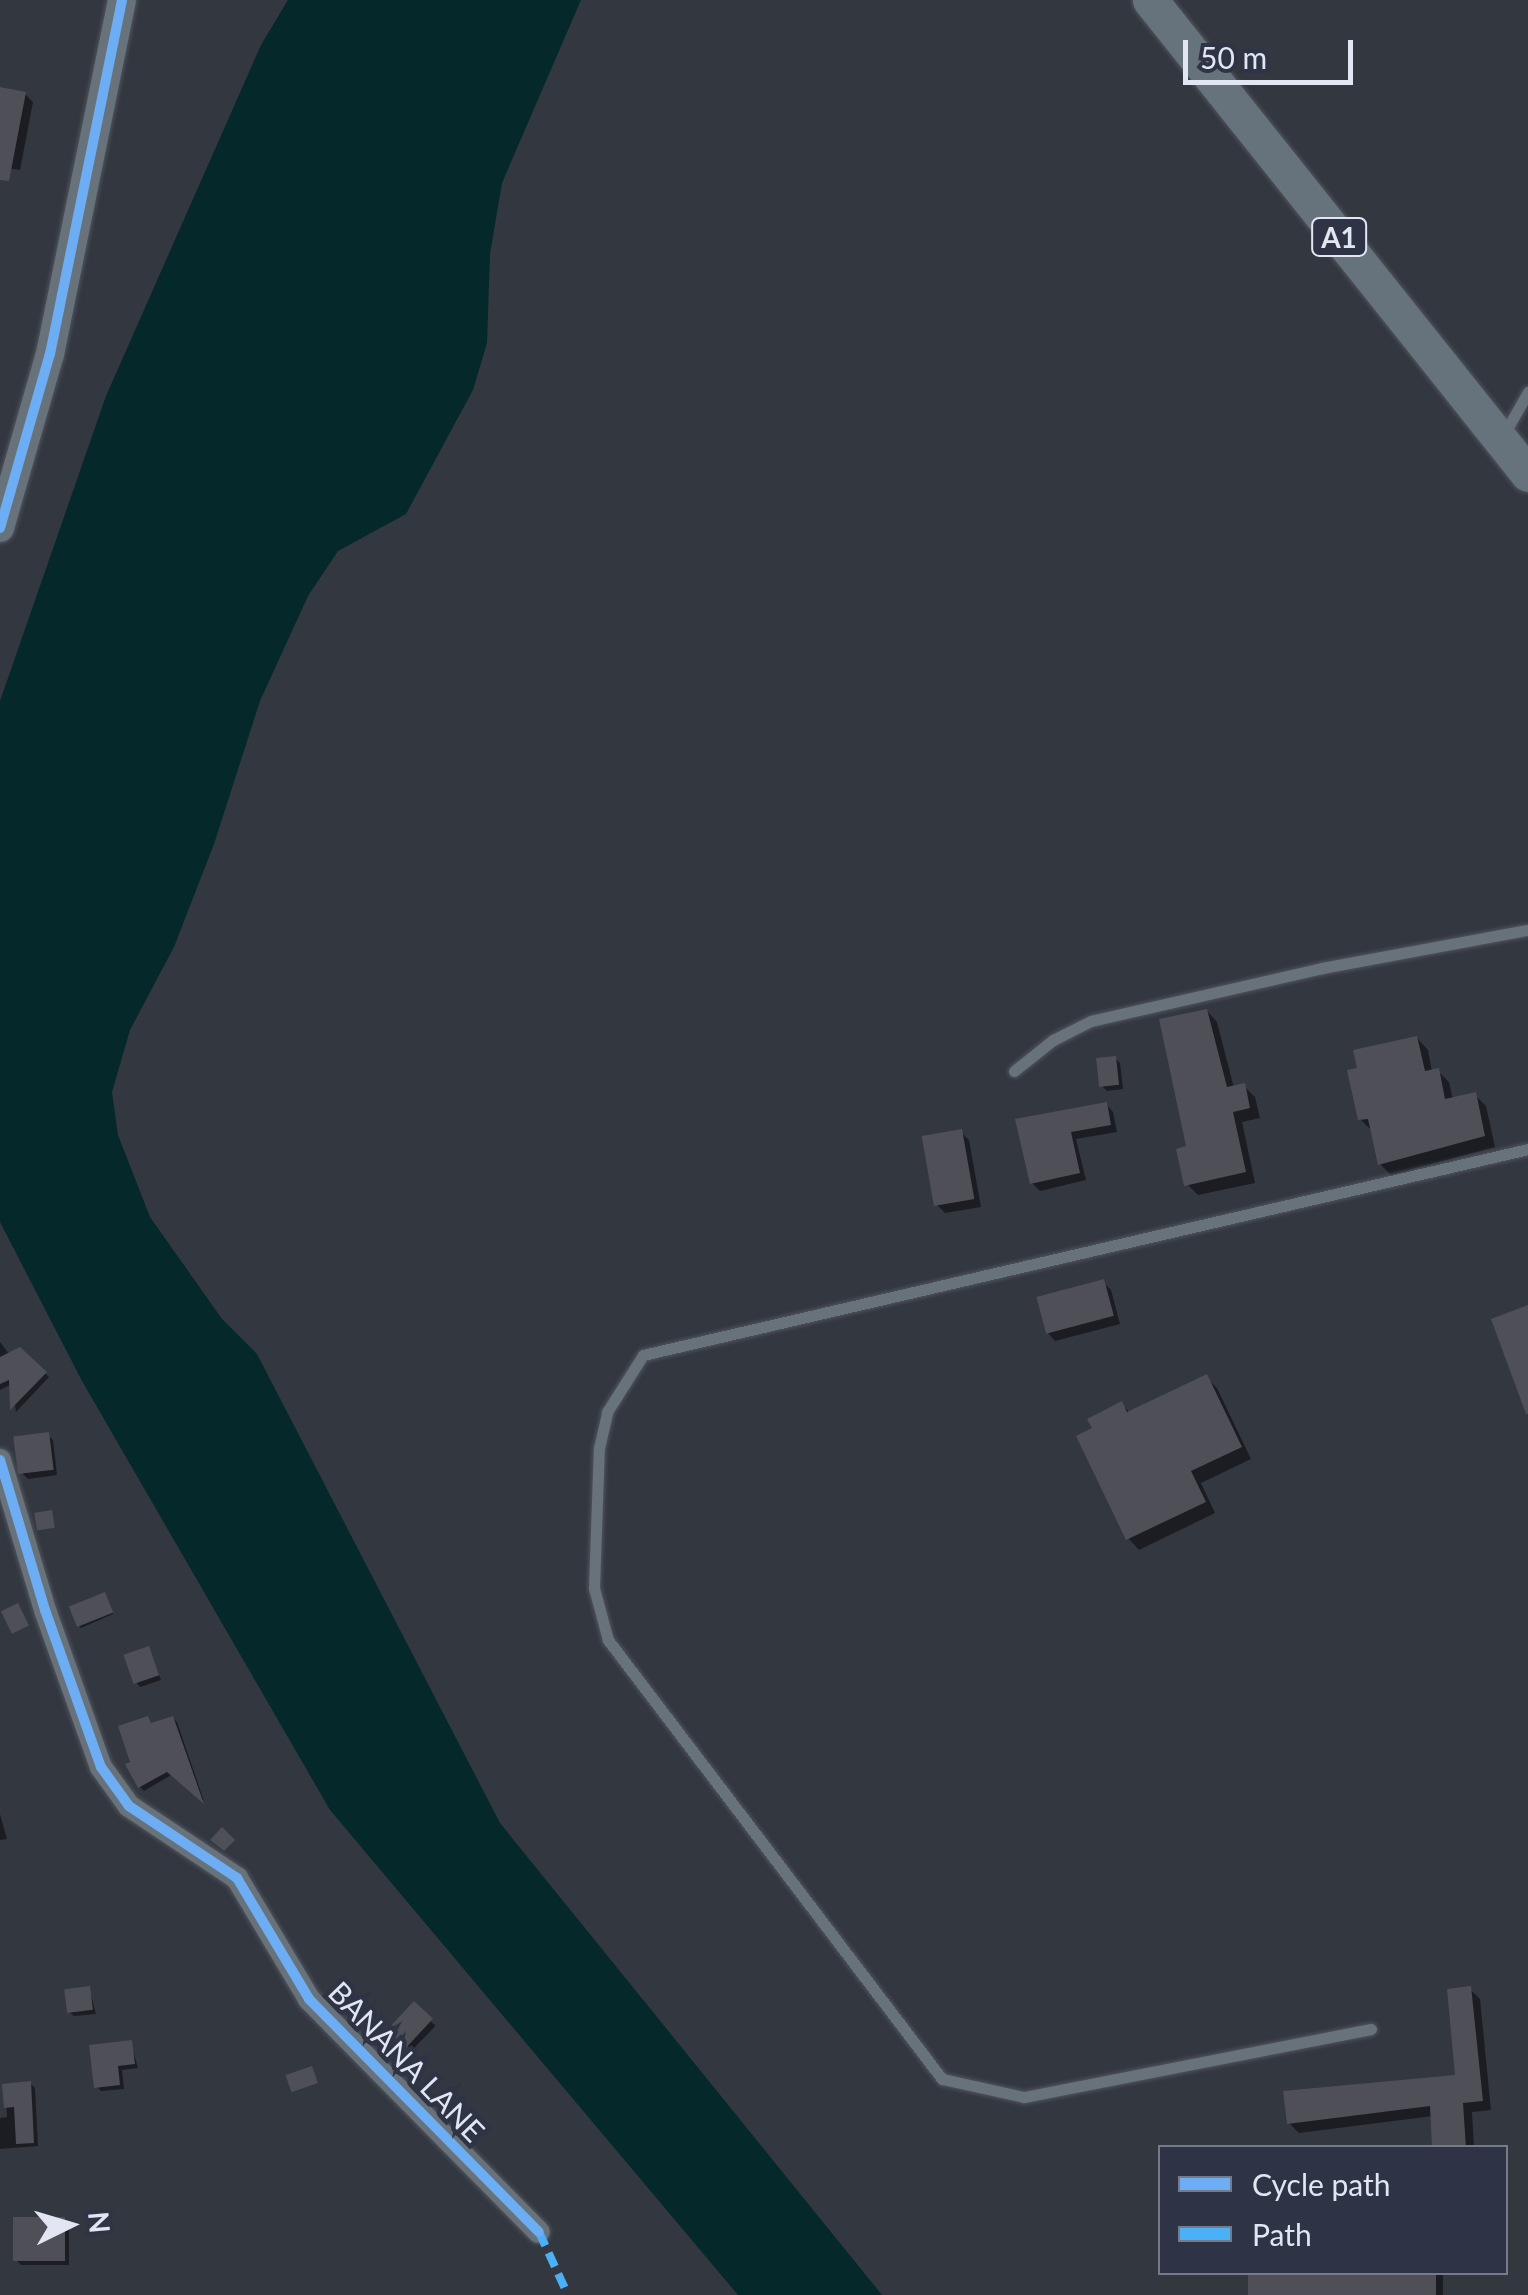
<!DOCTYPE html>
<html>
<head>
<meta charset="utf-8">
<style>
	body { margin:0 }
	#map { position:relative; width:1528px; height:2295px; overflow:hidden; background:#333740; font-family:Lato,sans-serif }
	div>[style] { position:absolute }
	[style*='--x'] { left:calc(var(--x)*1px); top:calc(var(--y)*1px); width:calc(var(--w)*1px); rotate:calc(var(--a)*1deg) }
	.water>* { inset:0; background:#05282b }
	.shadow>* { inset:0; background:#0007; transform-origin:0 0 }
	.building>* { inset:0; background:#4f4f58; transform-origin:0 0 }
	.roads { filter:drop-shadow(0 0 2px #50545c) drop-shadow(0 0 2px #50545c) }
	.service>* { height:11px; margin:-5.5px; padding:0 5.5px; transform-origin:5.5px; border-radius:5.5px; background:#68727a }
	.minor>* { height:22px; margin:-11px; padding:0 11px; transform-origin:11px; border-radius:11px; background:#68727a }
	.tertiary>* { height:28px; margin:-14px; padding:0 14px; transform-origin:14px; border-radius:14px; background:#68727a }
	.primary>* { height:35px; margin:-17.5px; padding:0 17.5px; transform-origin:17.5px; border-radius:17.5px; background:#67737c }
	.quiet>* { height:8px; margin-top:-4px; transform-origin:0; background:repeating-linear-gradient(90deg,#4cb0f7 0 15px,transparent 0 23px) }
	.cycleway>* { height:10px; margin:-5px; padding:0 5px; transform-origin:5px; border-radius:5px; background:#6dadf4 }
	span { translate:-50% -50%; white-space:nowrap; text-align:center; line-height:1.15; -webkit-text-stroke:9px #2e3445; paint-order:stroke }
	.shield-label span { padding:2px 8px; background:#2e3445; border:2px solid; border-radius:8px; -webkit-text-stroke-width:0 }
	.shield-label { font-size:28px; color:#e2e6f2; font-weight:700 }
	.street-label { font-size:30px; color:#e2e6f2 }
	.legend { position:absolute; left:1158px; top:2145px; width:350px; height:130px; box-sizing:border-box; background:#2e3445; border:2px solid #767b8a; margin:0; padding:12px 18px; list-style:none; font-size:30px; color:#e2e6f2 }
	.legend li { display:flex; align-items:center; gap:20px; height:50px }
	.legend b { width:50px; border:2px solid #767b8a }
	.north { position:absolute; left:20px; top:2175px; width:100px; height:100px; -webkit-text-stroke:8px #2e3445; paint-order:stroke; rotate:85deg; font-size:28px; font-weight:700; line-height:40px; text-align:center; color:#e2e6f2 }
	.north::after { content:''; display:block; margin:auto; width:35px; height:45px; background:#e2e6f2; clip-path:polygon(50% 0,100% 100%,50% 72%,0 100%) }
	.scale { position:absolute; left:1183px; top:40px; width:170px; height:45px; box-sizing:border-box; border:5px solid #e2e6f2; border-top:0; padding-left:12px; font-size:30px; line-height:35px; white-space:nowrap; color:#e2e6f2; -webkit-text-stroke:8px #2e3445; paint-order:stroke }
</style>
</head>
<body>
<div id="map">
	<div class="water">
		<div style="clip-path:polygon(288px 0,581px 0,502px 183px,490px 254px,487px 343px,473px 390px,406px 514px,338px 551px,308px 596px,260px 701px,214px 844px,174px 947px,130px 1030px,112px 1092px,118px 1135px,150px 1217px,222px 1319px,257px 1354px,500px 1823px,882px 2295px,738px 2295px,330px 1810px,82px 1381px,0 1222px,0 701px,106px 396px,261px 45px)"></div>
	</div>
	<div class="shadow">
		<div style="clip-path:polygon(0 89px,25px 94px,33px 102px,20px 170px,0 167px)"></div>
		<div style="clip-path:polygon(1207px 1011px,1217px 1022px,1234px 1088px,1244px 1086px,1255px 1097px,1260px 1118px,1242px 1122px,1255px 1183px,1198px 1195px,1187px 1184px)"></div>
		<div style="clip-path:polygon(1417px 1038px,1428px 1050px,1432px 1072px,1438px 1071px,1449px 1082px,1453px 1100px,1475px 1095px,1486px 1106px,1495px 1147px,1391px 1175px,1380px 1164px,1371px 1130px,1360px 1119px)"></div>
		<div style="clip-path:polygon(1115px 1058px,1120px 1063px,1123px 1089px,1107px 1091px,1102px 1086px)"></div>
		<div style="clip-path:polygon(1106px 1104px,1113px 1112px,1117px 1132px,1076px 1139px,1086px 1180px,1040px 1191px,1032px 1183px,1018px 1121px)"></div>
		<div style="clip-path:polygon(961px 1132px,969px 1140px,981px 1207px,945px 1213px,937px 1205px)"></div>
		<div style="clip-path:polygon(1103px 1282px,1111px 1290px,1120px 1324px,1055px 1341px,1047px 1332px)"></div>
		<div style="clip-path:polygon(0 1342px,12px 1358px,20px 1349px,49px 1377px,16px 1412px,12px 1384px,0 1390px)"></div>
		<div style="clip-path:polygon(1206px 1377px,1217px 1388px,1251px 1459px,1201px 1483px,1215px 1513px,1139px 1550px,1128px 1538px,1095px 1430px,1122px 1404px,1130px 1413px)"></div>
		<div style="clip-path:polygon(48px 1435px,53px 1440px,57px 1475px,28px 1479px,23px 1474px)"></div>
		<div style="clip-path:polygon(106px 1596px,113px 1614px,81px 1628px,79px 1626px)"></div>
		<div style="clip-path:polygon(149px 1649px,161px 1680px,140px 1687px,136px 1682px)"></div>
		<div style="clip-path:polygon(148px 1718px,153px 1725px,173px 1718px,177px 1722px,204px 1801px,173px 1774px,144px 1791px,140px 1787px,128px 1765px)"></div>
		<div style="clip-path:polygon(0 1814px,7px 1839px,0 1840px)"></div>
		<div style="clip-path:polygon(89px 1988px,96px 2014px,74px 2016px,69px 2012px)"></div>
		<div style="clip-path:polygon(1470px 1989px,1480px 1999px,1491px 2110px,1472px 2112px,1474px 2148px,1435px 2148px,1433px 2116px,1299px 2133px,1289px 2123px,1458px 2077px)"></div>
		<div style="left:414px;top:2005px;width:30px;height:34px;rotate:44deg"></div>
		<div style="clip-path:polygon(131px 2043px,138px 2068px,122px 2070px,124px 2089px,101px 2091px,96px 2086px)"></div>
		<div style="clip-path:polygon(30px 2083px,35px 2088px,38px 2146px,0 2149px,0 2118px,7px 2117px,5px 2086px)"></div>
		<div style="clip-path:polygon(64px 2220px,69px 2225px,69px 2265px,21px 2265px,16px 2260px)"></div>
		<div style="left:1250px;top:2272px;width:193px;height:23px"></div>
	</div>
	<div class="building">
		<div style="clip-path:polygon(0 87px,26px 92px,9px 181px,0 180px)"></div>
		<div style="clip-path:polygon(1207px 1009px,1227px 1087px,1245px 1083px,1250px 1108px,1233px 1112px,1246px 1172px,1184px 1186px,1176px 1149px,1186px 1146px,1159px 1019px)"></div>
		<div style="clip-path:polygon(1417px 1036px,1425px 1071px,1439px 1068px,1445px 1099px,1476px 1092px,1485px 1136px,1378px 1165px,1368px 1119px,1358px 1120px,1347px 1070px,1357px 1068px,1353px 1050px)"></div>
		<div style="left:1116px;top:1056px;width:29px;height:20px;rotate:84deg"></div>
		<div style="clip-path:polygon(1107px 1102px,1111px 1125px,1071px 1132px,1080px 1173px,1030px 1184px,1015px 1119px)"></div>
		<div style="left:962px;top:1129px;width:71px;height:41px;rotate:80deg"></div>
		<div style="left:1104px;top:1279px;width:38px;height:70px;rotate:75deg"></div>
		<div style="clip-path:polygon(1528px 1305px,1528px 1414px,1526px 1414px,1491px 1319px)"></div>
		<div style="clip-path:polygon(20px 1347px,47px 1372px,10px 1410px,9px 1380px,0 1384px,0 1357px)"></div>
		<div style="clip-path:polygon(1207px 1374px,1242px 1447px,1191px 1471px,1206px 1502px,1126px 1540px,1076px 1436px,1092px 1428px,1087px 1419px,1122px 1401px,1127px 1412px)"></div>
		<div style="left:49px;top:1432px;width:38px;height:36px;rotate:83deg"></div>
		<div style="left:52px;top:1510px;width:18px;height:18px;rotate:81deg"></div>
		<div style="left:105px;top:1592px;width:22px;height:39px;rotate:68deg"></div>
		<div style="left:18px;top:1603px;width:25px;height:19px;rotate:64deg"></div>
		<div style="left:149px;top:1646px;width:31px;height:27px;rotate:71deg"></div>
		<div style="clip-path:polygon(148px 1716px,151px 1723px,173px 1716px,204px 1804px,167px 1772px,138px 1788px,125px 1764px,130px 1762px,118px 1726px)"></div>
		<div style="clip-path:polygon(222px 1827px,235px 1840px,224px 1851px,210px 1840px)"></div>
		<div style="left:90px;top:1986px;width:24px;height:26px;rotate:83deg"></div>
		<div style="clip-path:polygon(1471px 1986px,1483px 2101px,1463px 2103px,1466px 2148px,1432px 2148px,1430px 2106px,1287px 2124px,1283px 2091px,1455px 2075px,1447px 1989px)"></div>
		<div style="left:414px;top:2001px;width:26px;height:40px;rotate:43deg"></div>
		<div style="clip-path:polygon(132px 2040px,135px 2064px,118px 2066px,120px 2085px,94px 2088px,89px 2045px)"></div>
		<div style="left:312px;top:2066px;width:18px;height:28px;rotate:71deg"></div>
		<div style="clip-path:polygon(31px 2081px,34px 2143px,16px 2144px,14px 2107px,4px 2108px,2px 2084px)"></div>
		<div style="left:65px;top:2217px;width:44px;height:52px;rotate:90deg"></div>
		<div style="left:1248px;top:2272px;width:188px;height:23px"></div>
	</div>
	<div class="roads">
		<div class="service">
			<div style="--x:1503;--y:436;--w:51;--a:-60.4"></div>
			<div style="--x:1014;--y:1071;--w:50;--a:-38.5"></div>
			<div style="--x:1053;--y:1040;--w:42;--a:-26.6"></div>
			<div style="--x:1091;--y:1021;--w:237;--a:-12.9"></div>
			<div style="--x:1322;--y:968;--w:209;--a:-10.5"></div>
			<div style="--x:1371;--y:2029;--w:354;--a:168.9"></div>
			<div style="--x:1024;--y:2097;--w:84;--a:-167.6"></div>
			<div style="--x:942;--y:2079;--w:552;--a:-127.26"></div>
			<div style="--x:608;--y:1640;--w:54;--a:-105.1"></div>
			<div style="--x:594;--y:1588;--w:140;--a:-88"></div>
			<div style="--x:599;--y:1448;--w:37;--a:-77"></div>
			<div style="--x:607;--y:1412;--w:67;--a:-57.7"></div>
			<div style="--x:643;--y:1355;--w:909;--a:-13.1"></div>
		</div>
		<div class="minor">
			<div style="--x:0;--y:1460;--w:157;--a:73.3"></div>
			<div style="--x:45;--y:1610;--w:167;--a:70.4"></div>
			<div style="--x:101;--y:1767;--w:48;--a:54.3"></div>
			<div style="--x:129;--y:1806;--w:130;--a:33.7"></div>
			<div style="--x:237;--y:1878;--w:141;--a:59.2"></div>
			<div style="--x:309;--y:1999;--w:327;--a:45.4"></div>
		</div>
		<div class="tertiary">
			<div style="--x:0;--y:528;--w:181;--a:-74"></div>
			<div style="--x:50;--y:354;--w:361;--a:-78.5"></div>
		</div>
		<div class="primary">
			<div style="--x:1150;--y:0;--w:606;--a:51.43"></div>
		</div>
	</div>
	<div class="quiet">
		<div style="--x:539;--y:2232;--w:69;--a:65.3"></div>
	</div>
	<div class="cycleway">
		<div style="--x:0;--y:528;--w:181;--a:-74"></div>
		<div style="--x:50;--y:354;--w:361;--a:-78.5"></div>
		<div style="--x:0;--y:1460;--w:157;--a:73.3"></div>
		<div style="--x:45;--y:1610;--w:167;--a:70.4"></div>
		<div style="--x:101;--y:1767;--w:48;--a:54.3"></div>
		<div style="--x:129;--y:1806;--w:130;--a:33.7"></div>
		<div style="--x:237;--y:1878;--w:141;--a:59.2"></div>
		<div style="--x:309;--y:1999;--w:327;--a:45.4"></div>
	</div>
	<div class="shield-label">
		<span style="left:1339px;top:237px">A1</span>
	</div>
	<div class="street-label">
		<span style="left:407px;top:2061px;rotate:46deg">BANANA LANE</span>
	</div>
	<ul class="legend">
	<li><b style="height:12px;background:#6dadf4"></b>Cycle path</li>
	<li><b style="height:12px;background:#4cb0f7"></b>Path</li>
	</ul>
	<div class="north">N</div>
	<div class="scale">50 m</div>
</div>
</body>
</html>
